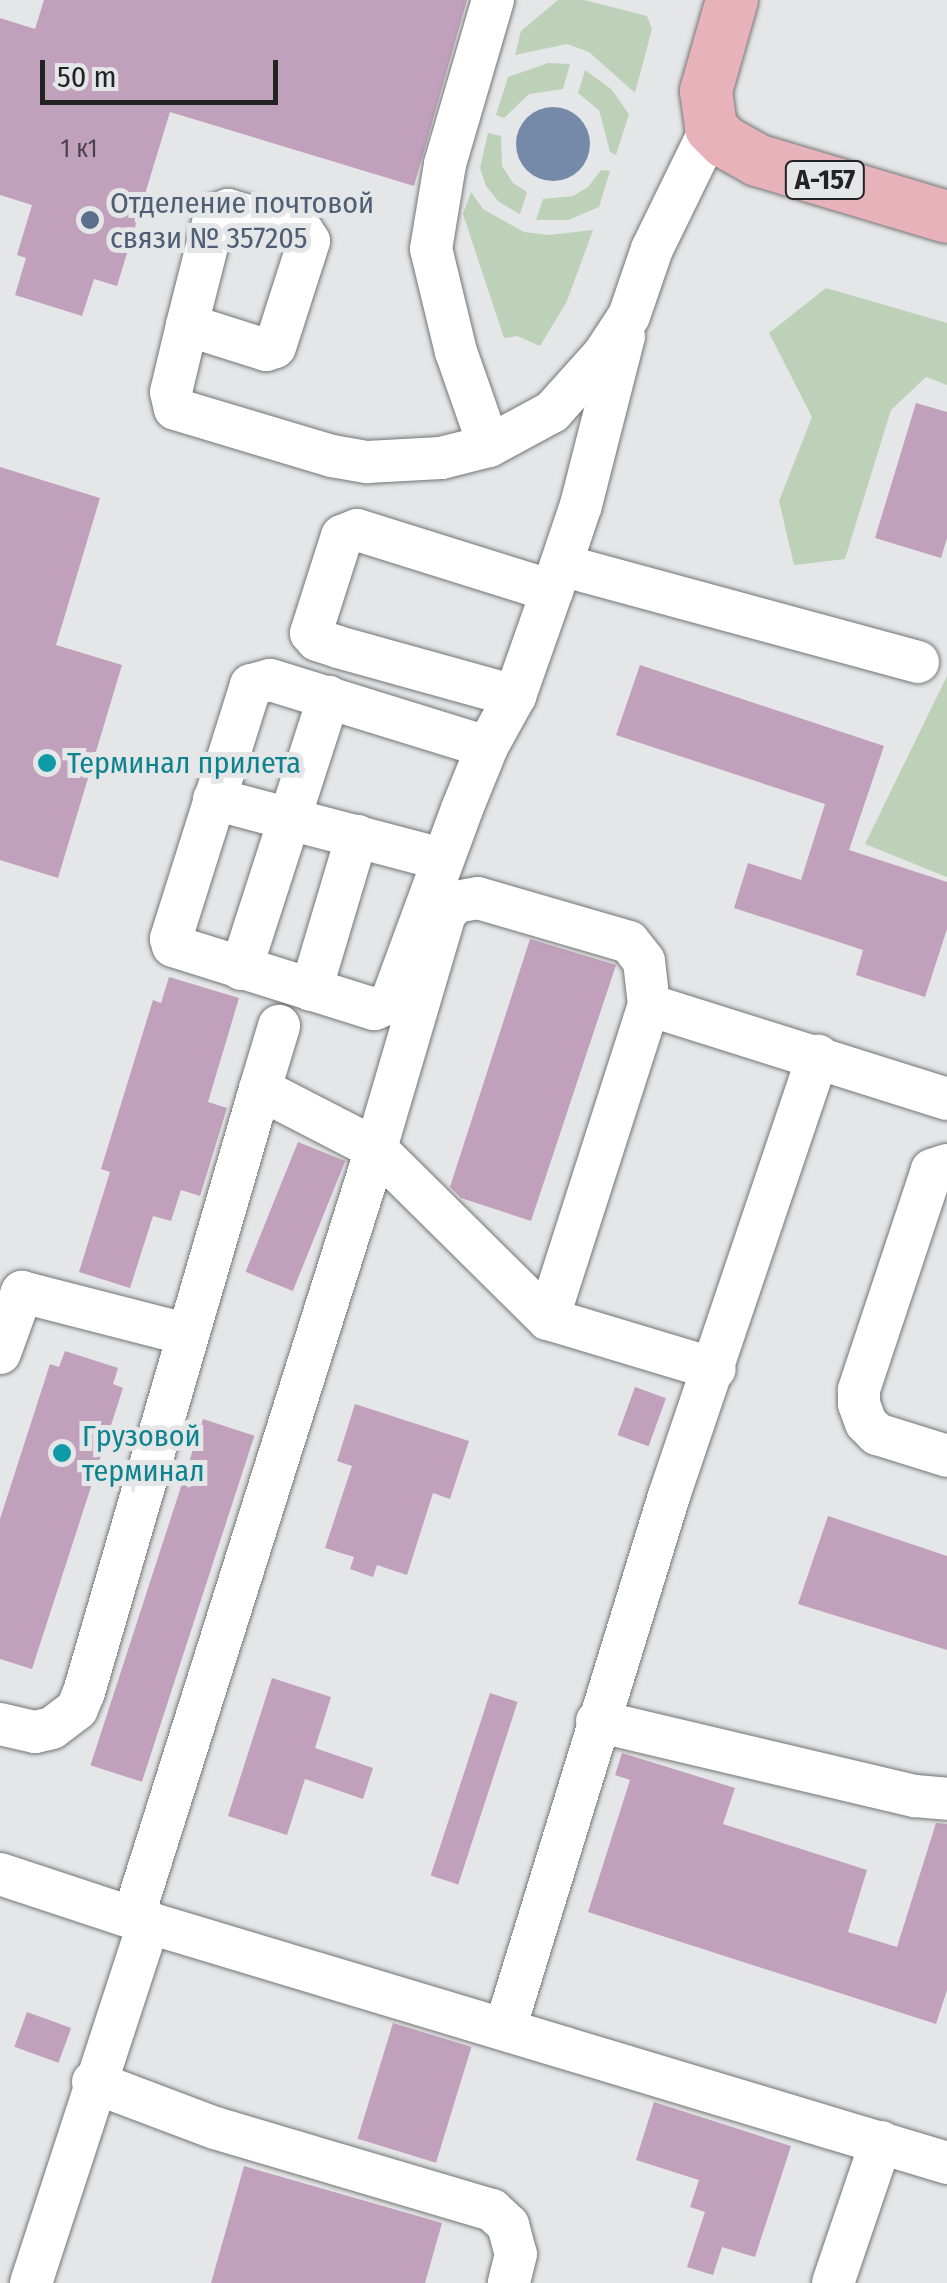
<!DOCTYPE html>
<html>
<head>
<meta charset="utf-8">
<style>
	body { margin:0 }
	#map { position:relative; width:947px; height:2283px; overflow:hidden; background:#e5e6e7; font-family:"Fira Sans Condensed",sans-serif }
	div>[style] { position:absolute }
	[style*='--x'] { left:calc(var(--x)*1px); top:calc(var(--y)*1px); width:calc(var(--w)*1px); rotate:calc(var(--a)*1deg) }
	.green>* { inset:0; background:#bcd1b8 }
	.water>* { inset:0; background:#758aa9 }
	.round { border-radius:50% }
	.building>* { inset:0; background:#c1a0bb; transform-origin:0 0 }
	.roads { filter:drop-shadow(0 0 2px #757576) drop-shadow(0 0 2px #757576) }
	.minor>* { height:42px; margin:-21px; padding:0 21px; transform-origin:21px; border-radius:21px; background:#fff }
	.major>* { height:52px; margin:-26px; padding:0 26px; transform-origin:26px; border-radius:26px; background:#e7b2ba }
	.dots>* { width:28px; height:28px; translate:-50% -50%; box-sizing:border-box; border:5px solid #e5e6e7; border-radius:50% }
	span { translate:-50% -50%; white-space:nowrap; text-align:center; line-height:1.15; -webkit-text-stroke:10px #e5e6e7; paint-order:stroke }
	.number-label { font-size:25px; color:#4a4249 }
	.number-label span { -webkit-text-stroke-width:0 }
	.shield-label span { padding:2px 8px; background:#e5e6e7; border:2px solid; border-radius:8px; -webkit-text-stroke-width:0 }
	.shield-label { font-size:28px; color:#232323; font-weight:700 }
	.service-label { font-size:30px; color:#4e5e75 }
	.left { translate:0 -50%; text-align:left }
	.culture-label { font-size:30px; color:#0d838f }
	.scale { position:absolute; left:40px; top:60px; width:238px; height:45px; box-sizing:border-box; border:5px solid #232323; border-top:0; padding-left:12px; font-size:30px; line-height:35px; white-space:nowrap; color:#232323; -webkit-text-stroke:8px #e5e6e7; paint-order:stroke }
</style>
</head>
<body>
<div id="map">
	<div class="green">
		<div style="clip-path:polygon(558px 0,584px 0,647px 16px,652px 29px,635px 93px,589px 52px,567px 44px,515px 55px,521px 31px)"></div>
		<div style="clip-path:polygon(548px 63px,570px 64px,563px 89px,529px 94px,504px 118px,496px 115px,508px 77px)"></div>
		<div style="clip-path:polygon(585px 70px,611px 89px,629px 114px,616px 155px,610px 152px,599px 110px,578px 93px)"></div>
		<div style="clip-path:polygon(488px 133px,501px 136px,502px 166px,513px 183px,527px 192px,520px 214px,499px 202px,486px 186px,480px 168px)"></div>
		<div style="clip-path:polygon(601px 170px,610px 171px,599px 207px,568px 220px,536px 220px,543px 199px,573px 196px,588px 187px)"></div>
		<div style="clip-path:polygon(471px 192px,483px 209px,524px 232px,549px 235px,593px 230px,567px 301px,540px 346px,517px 336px,504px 338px,463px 214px)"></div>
		<div style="clip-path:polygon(826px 288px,947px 323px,947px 385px,926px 377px,891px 410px,845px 559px,794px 565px,779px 501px,812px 417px,769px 333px)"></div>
		<div style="clip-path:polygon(947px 676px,947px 877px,865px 844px)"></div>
	</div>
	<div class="water">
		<div class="round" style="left:516px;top:107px;width:74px;height:74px"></div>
	</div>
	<div class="building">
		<div style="clip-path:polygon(44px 0,467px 0,414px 186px,170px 112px,117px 286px,94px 279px,82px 316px,15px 295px,26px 258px,17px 255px,32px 205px,0 195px,0 18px,35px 29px)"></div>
		<div style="clip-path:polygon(916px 403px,947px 412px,947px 538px,941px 558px,875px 538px)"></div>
		<div style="clip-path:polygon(0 467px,100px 498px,56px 645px,122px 665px,58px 878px,0 860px)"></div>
		<div style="clip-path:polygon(640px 665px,884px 746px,849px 850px,947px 882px,947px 929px,925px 997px,856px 975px,863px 950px,734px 908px,748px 863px,801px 880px,825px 804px,616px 735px)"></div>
		<div style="clip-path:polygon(530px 939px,616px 965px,531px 1221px,461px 1198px,450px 1187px)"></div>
		<div style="clip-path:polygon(169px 977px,239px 998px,208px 1102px,227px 1108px,200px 1196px,181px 1190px,171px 1221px,153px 1216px,130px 1288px,79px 1272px,110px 1172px,101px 1169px,153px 1000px,161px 1003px)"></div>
		<div style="left:298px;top:1142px;width:51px;height:140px;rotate:22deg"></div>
		<div style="clip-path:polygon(65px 1351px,118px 1368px,113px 1384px,123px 1388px,32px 1669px,0 1659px,0 1519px,50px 1364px,59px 1367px)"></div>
		<div style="left:635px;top:1387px;width:33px;height:51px;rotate:20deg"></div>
		<div style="clip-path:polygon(355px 1404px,469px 1441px,450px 1499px,433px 1493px,407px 1575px,377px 1565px,373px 1577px,350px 1569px,354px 1557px,325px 1548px,352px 1466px,337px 1461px)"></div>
		<div style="left:203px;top:1419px;width:54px;height:364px;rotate:18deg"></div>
		<div style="clip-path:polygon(828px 1516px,947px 1556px,947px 1650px,798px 1604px)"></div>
		<div style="clip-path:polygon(272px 1678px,331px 1697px,315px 1748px,373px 1768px,363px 1799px,305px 1779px,287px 1835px,228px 1816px)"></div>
		<div style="left:490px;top:1693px;width:29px;height:192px;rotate:18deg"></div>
		<div style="clip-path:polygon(622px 1753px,735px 1788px,723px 1824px,867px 1870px,848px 1932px,897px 1947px,936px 1823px,947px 1824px,947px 1990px,936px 2024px,588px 1912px,630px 1780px,615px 1775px)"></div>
		<div style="left:27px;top:2012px;width:47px;height:37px;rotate:20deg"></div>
		<div style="left:393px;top:2023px;width:82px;height:121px;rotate:17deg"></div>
		<div style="clip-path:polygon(654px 2102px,791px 2146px,755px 2257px,722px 2247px,713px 2275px,687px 2267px,705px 2212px,690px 2207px,699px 2180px,636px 2160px)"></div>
		<div style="clip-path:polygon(244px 2166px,442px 2223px,425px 2283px,211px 2283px)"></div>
	</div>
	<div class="roads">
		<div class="minor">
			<div style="--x:187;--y:325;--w:83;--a:17.6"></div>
			<div style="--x:266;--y:350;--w:9;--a:-18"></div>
			<div style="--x:275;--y:347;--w:111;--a:-72.2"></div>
			<div style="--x:309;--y:241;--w:11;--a:-124"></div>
			<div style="--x:303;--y:232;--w:78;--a:-163.7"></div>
			<div style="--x:228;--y:210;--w:14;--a:159"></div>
			<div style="--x:215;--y:215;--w:114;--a:104.3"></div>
			<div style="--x:187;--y:325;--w:69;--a:103.4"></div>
			<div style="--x:171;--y:392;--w:17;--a:77"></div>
			<div style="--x:175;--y:409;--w:164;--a:16.7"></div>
			<div style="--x:332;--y:456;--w:36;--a:10"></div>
			<div style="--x:367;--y:462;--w:74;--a:-3.1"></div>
			<div style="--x:441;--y:458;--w:49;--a:-14"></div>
			<div style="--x:489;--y:446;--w:72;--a:-28.4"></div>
			<div style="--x:552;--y:412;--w:78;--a:-48.1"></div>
			<div style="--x:604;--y:354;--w:45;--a:-56.7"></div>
			<div style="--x:629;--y:316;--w:71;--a:-71.1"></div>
			<div style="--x:652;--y:249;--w:135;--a:-64"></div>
			<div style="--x:489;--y:446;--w:100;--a:-109.3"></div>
			<div style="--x:456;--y:352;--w:106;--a:-103.6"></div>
			<div style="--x:431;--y:249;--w:86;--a:-80.6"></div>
			<div style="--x:445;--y:164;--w:171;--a:-73.7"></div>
			<div style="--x:561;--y:565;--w:370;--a:15.2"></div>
			<div style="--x:552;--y:591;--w:204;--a:-162.6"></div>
			<div style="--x:357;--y:530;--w:16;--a:158"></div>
			<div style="--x:342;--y:536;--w:102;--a:107.7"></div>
			<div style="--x:311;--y:633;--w:9;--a:49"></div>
			<div style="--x:317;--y:640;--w:22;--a:18"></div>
			<div style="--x:338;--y:647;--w:184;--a:15.5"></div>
			<div style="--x:515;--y:696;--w:111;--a:-70.6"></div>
			<div style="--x:552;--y:591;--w:91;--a:-71.4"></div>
			<div style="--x:581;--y:505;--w:174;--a:-75.7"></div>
			<div style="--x:487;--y:747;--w:227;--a:-162.8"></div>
			<div style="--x:270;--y:680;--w:20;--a:165"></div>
			<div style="--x:251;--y:685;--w:266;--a:107.5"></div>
			<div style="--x:171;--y:939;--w:7;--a:74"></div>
			<div style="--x:173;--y:946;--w:211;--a:17.4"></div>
			<div style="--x:374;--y:1009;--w:18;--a:-22"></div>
			<div style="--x:391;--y:1002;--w:206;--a:-69.8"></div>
			<div style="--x:462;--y:809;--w:67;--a:-68"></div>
			<div style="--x:487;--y:747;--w:58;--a:-61.2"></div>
			<div style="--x:214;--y:799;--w:235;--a:14.8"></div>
			<div style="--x:241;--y:969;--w:286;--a:-72.1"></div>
			<div style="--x:311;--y:990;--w:161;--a:-73.4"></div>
			<div style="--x:649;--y:1005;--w:44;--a:-96.5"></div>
			<div style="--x:644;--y:961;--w:24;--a:-128"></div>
			<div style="--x:629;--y:942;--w:157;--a:-163.8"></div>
			<div style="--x:478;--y:898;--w:22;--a:170"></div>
			<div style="--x:456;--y:902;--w:16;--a:133"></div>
			<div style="--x:445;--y:914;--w:245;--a:106.4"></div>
			<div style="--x:376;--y:1149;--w:806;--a:107.54"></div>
			<div style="--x:133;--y:1918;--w:850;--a:16.75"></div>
			<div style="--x:260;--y:1089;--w:66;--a:-73.2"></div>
			<div style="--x:947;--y:1165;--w:16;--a:162"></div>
			<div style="--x:932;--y:1170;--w:232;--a:108.4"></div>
			<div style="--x:859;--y:1390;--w:14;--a:90"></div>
			<div style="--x:859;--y:1404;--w:20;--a:70"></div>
			<div style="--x:866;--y:1423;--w:16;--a:45"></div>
			<div style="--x:877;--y:1434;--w:73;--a:17.4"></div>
			<div style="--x:548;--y:1319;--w:174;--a:16.7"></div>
			<div style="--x:0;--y:1353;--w:65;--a:-70.2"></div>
			<div style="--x:22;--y:1292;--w:169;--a:14.4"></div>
			<div style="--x:597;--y:1721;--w:327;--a:13.3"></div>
			<div style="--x:915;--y:1796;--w:32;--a:5"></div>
			<div style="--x:0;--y:1724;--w:36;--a:13"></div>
			<div style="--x:35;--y:1732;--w:17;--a:-13"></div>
			<div style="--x:52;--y:1728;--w:31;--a:-37"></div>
			<div style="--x:77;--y:1709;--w:18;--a:-68"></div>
			<div style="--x:84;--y:1692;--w:628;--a:-73.73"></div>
			<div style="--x:260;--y:1089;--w:131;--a:27.3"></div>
			<div style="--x:376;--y:1149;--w:242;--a:44.7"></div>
			<div style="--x:548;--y:1319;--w:330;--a:-72.2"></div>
			<div style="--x:649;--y:1005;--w:312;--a:17.5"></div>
			<div style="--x:0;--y:1874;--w:140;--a:18.3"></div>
			<div style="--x:505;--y:2029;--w:558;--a:-72.9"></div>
			<div style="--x:669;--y:1496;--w:465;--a:-71.3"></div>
			<div style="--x:93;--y:2082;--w:130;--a:20.7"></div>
			<div style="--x:215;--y:2128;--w:289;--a:16.5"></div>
			<div style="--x:492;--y:2210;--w:22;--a:43"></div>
			<div style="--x:508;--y:2225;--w:30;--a:75"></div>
			<div style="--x:516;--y:2254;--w:30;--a:104"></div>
			<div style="--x:31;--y:2283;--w:380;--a:-71.9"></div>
			<div style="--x:833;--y:2283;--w:149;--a:-71.2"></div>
		</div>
		<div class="major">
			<div style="--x:732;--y:0;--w:95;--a:105.9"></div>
			<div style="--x:706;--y:91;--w:37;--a:82"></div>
			<div style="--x:711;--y:128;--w:20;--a:45"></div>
			<div style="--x:725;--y:142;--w:37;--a:29"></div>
			<div style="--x:757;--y:160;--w:198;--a:16.7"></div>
		</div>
	</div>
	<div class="dots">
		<div style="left:90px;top:220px;background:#5c6f8a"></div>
		<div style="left:47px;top:763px;background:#0f9aa8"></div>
		<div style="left:62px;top:1453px;background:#0f9aa8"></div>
	</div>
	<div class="number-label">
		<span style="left:79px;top:149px">1 к1</span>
	</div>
	<div class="shield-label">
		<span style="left:825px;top:180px">А-157</span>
	</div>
	<div class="service-label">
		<span class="left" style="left:110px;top:220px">Отделение почтовой<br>связи № 357205</span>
	</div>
	<div class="culture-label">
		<span class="left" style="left:67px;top:763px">Терминал прилета</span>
		<span class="left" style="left:82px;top:1453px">Грузовой<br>терминал</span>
	</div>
	<div class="scale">50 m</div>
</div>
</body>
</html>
